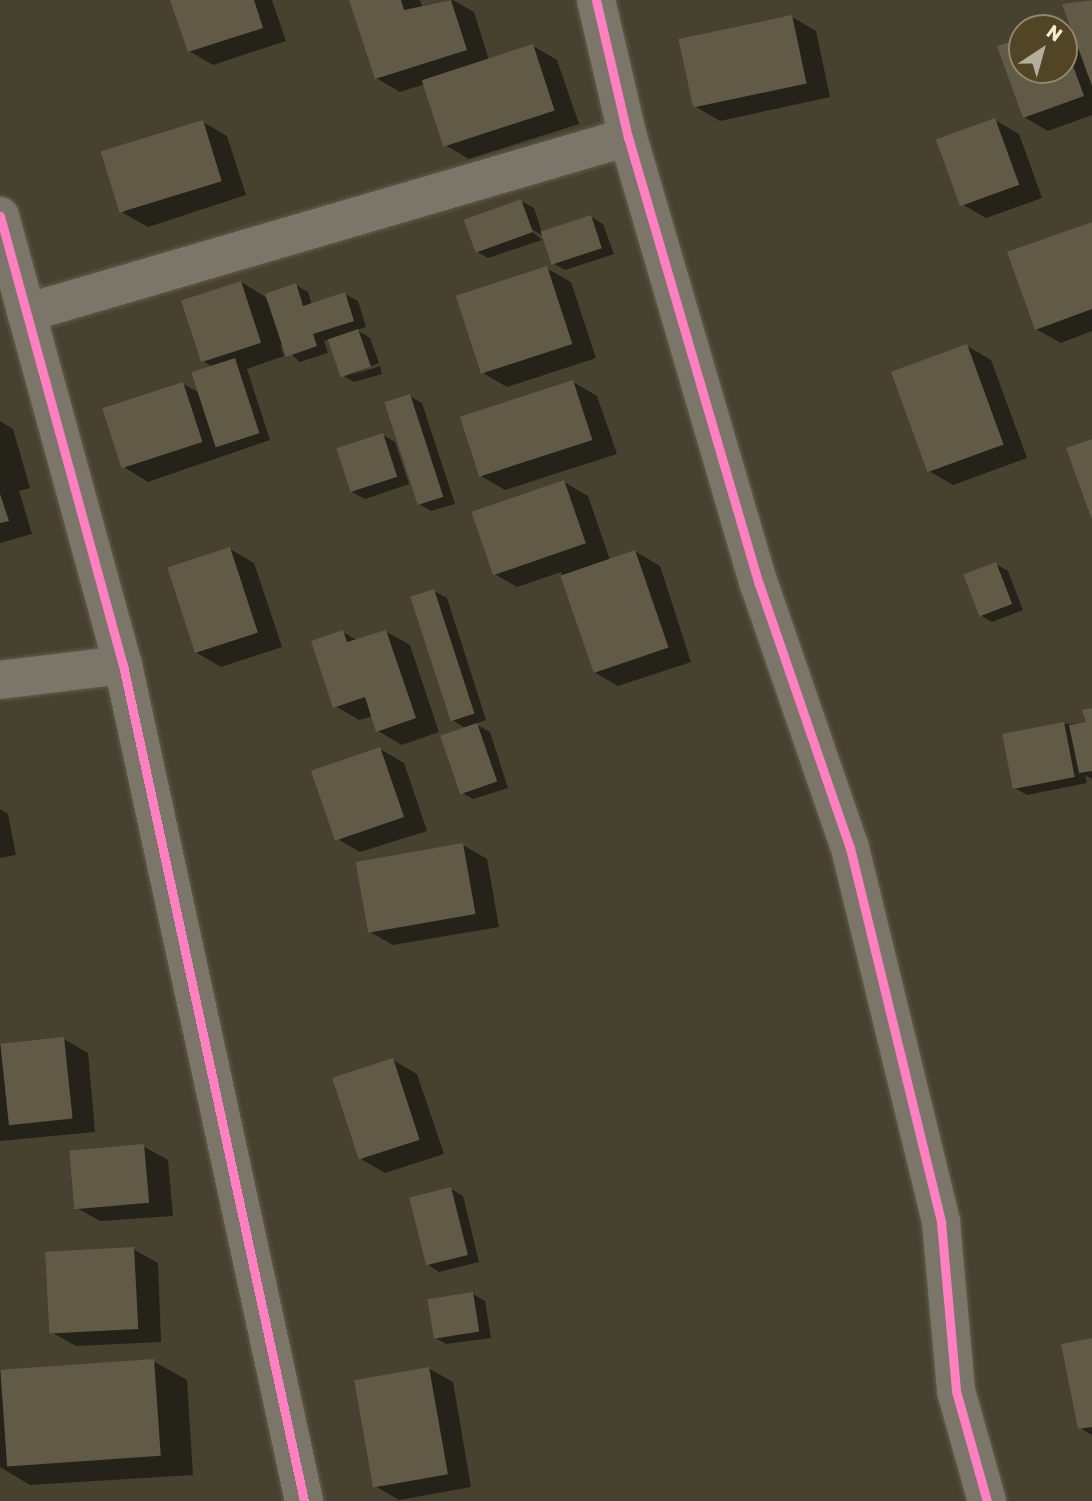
<!DOCTYPE html>
<html>
<head>
<meta charset="utf-8">
<style>
	body { margin:0 }
	#map { position:relative; width:1092px; height:1501px; overflow:hidden; background:#47412f; font-family:Rubik,sans-serif }
	div>[style] { position:absolute }
	[style*='--x'] { left:calc(var(--x)*1px); top:calc(var(--y)*1px); width:calc(var(--w)*1px); rotate:calc(var(--a)*1deg) }
	.shadow>* { inset:0; background:#0007 }
	.building>* { inset:0; background:#615a47; transform-origin:0 0 }
	.roads { filter:drop-shadow(0 0 2px #635d4d) drop-shadow(0 0 2px #635d4d) }
	.minor>* { height:38px; margin:-19px; padding:0 19px; transform-origin:19px; border-radius:19px; background:#7b7669 }
	.cycleway>* { height:9px; margin:-4.5px; padding:0 4.5px; transform-origin:4.5px; border-radius:4.5px; background:#ff80c0 }
	span { translate:-50% -50%; white-space:nowrap; text-align:center; line-height:1.15; -webkit-text-stroke:5px #514525; paint-order:stroke }
	.north { position:absolute; left:1008px; top:14px; width:70px; height:70px; box-sizing:border-box; background:#514525; border:2px solid #91876c; border-radius:50%; rotate:36deg; font-size:19px; font-weight:700; line-height:28px; text-align:center; color:#f0e9d6 }
	.north::after { content:''; display:block; margin:auto; width:24px; height:32px; background:#b5ae9c; clip-path:polygon(50% 0,100% 100%,50% 72%,0 100%) }
</style>
</head>
<body>
<div id="map">
	<div class="shadow">
		<div style="clip-path:polygon(172px 0,272px 0,286px 41px,213px 65px,189px 51px)"></div>
		<div style="clip-path:polygon(351px 0,420px 0,422px 6px,453px 0,474px 12px,489px 60px,533px 46px,557px 60px,579px 124px,469px 159px,445px 145px,425px 84px,400px 92px,376px 78px)"></div>
		<div style="clip-path:polygon(1092px 0,1092px 115px,1048px 131px,1024px 117px,999px 48px,1022px 39px,1022px 70px,1064px 70px,1064px 30px,1076px 37px,1064px 5px)"></div>
		<div style="clip-path:polygon(792px 17px,816px 31px,830px 97px,720px 121px,696px 107px)"></div>
		<div style="clip-path:polygon(995px 120px,1019px 134px,1042px 198px,986px 218px,962px 204px)"></div>
		<div style="clip-path:polygon(203px 122px,227px 136px,246px 195px,148px 227px,123px 213px)"></div>
		<div style="clip-path:polygon(521px 201px,534px 208px,542px 233px,591px 217px,603px 224px,614px 254px,565px 270px,552px 263px,543px 236px,526px 226px,542px 240px,488px 258px,476px 251px)"></div>
		<div style="clip-path:polygon(1092px 224px,1092px 331px,1061px 343px,1036px 329px)"></div>
		<div style="clip-path:polygon(546px 268px,571px 282px,596px 358px,507px 387px,483px 373px)"></div>
		<div style="clip-path:polygon(241px 282px,269px 299px,296px 285px,308px 292px,312px 305px,345px 294px,358px 301px,366px 327px,357px 330px,370px 338px,379px 363px,349px 376px,380px 366px,382px 374px,354px 382px,342px 375px,330px 339px,324px 341px,328px 353px,300px 362px,280px 344px,284px 356px,247px 369px,270px 440px,148px 482px,124px 467px,183px 384px,200px 393px,213px 367px,203px 361px)"></div>
		<div style="clip-path:polygon(967px 346px,991px 360px,1027px 458px,953px 485px,929px 471px)"></div>
		<div style="clip-path:polygon(573px 382px,597px 396px,617px 454px,505px 490px,481px 476px)"></div>
		<div style="clip-path:polygon(410px 396px,422px 403px,455px 504px,431px 511px,419px 504px)"></div>
		<div style="clip-path:polygon(0 421px,13px 429px,30px 488px,19px 491px,32px 534px,0 543px)"></div>
		<div style="clip-path:polygon(383px 435px,395px 442px,409px 484px,365px 499px,352px 492px)"></div>
		<div style="clip-path:polygon(564px 482px,588px 496px,610px 560px,635px 551px,660px 566px,691px 662px,618px 686px,594px 672px,561px 572px,517px 587px,493px 573px)"></div>
		<div style="clip-path:polygon(230px 549px,254px 563px,282px 647px,221px 667px,197px 653px)"></div>
		<div style="clip-path:polygon(996px 564px,1008px 571px,1023px 610px,992px 622px,980px 615px)"></div>
		<div style="clip-path:polygon(434px 591px,447px 598px,486px 720px,475px 724px,490px 732px,508px 788px,473px 799px,461px 792px,467px 729px,452px 720px)"></div>
		<div style="clip-path:polygon(385px 631px,410px 645px,439px 732px,402px 745px,378px 731px,373px 716px,359px 720px,335px 706px,343px 632px,358px 641px)"></div>
		<div style="clip-path:polygon(1092px 710px,1092px 779px,1085px 775px,1087px 783px,1027px 795px,1015px 788px,1063px 724px,1088px 723px)"></div>
		<div style="clip-path:polygon(380px 749px,404px 763px,427px 831px,360px 852px,336px 838px)"></div>
		<div style="clip-path:polygon(0 809px,8px 814px,16px 855px,0 858px)"></div>
		<div style="clip-path:polygon(463px 845px,487px 859px,499px 927px,393px 945px,368px 931px)"></div>
		<div style="clip-path:polygon(64px 1039px,88px 1053px,95px 1132px,0 1141px,0 1045px)"></div>
		<div style="clip-path:polygon(393px 1060px,417px 1074px,444px 1154px,385px 1173px,361px 1159px)"></div>
		<div style="clip-path:polygon(143px 1146px,168px 1160px,173px 1216px,100px 1221px,75px 1207px)"></div>
		<div style="clip-path:polygon(451px 1189px,463px 1196px,479px 1262px,439px 1272px,427px 1264px)"></div>
		<div style="clip-path:polygon(133px 1249px,158px 1263px,161px 1342px,76px 1346px,51px 1332px)"></div>
		<div style="clip-path:polygon(473px 1294px,485px 1301px,491px 1338px,446px 1344px,434px 1337px)"></div>
		<div style="clip-path:polygon(1092px 1339px,1092px 1435px,1080px 1428px)"></div>
		<div style="clip-path:polygon(153px 1361px,187px 1380px,193px 1475px,30px 1485px,0 1467px,0 1370px)"></div>
		<div style="clip-path:polygon(428px 1368px,453px 1382px,471px 1487px,399px 1500px,375px 1486px)"></div>
	</div>
	<div class="building">
		<div style="clip-path:polygon(170px 0,254px 0,263px 28px,188px 52px)"></div>
		<div style="clip-path:polygon(349px 0,401px 0,404px 10px,451px 0,467px 50px,375px 79px)"></div>
		<div style="clip-path:polygon(1092px 0,1092px 86px,1062px 4px)"></div>
		<div style="left:792px;top:15px;width:70px;height:116px;rotate:78deg"></div>
		<div style="clip-path:polygon(1022px 38px,1022px 70px,1064px 70px,1064px 41px,1084px 96px,1023px 118px,997px 46px)"></div>
		<div style="left:533px;top:44px;width:70px;height:117px;rotate:72deg"></div>
		<div style="left:995px;top:118px;width:71px;height:63px;rotate:70deg"></div>
		<div style="left:203px;top:120px;width:64px;height:107px;rotate:73deg"></div>
		<div style="left:521px;top:199px;width:35px;height:61px;rotate:70deg"></div>
		<div style="left:591px;top:215px;width:35px;height:53px;rotate:72deg"></div>
		<div style="clip-path:polygon(1092px 222px,1092px 309px,1035px 330px,1007px 252px)"></div>
		<div style="left:547px;top:266px;width:82px;height:96px;rotate:72deg"></div>
		<div style="left:241px;top:281px;width:65px;height:63px;rotate:72deg"></div>
		<div style="clip-path:polygon(296px 283px,303px 306px,345px 292px,354px 321px,313px 334px,317px 346px,286px 357px,265px 294px)"></div>
		<div style="left:358px;top:329px;width:40px;height:32px;rotate:71deg"></div>
		<div style="left:967px;top:344px;width:107px;height:81px;rotate:70deg"></div>
		<div style="left:235px;top:358px;width:79px;height:46px;rotate:72deg"></div>
		<div style="left:573px;top:380px;width:63px;height:119px;rotate:72deg"></div>
		<div style="left:183px;top:382px;width:63px;height:85px;rotate:72deg"></div>
		<div style="left:410px;top:394px;width:108px;height:27px;rotate:72deg"></div>
		<div style="left:383px;top:433px;width:46px;height:49px;rotate:72deg"></div>
		<div style="clip-path:polygon(1092px 439px,1092px 520px,1066px 448px)"></div>
		<div style="left:564px;top:480px;width:67px;height:98px;rotate:71deg"></div>
		<div style="clip-path:polygon(0 494px,9px 521px,0 523px)"></div>
		<div style="left:230px;top:547px;width:90px;height:66px;rotate:72deg"></div>
		<div style="left:635px;top:550px;width:103px;height:79px;rotate:71deg"></div>
		<div style="left:996px;top:562px;width:45px;height:35px;rotate:69deg"></div>
		<div style="left:434px;top:589px;width:131px;height:25px;rotate:72deg"></div>
		<div style="clip-path:polygon(343px 630px,347px 642px,386px 630px,416px 718px,376px 732px,365px 697px,333px 708px,311px 641px)"></div>
		<div style="clip-path:polygon(1092px 708px,1092px 771px,1079px 773px,1069px 725px,1086px 722px,1082px 710px)"></div>
		<div style="left:1064px;top:722px;width:56px;height:63px;rotate:79deg"></div>
		<div style="left:477px;top:723px;width:62px;height:39px;rotate:71deg"></div>
		<div style="left:380px;top:747px;width:74px;height:73px;rotate:71deg"></div>
		<div style="left:463px;top:843px;width:72px;height:109px;rotate:80deg"></div>
		<div style="left:64px;top:1037px;width:82px;height:64px;rotate:84deg"></div>
		<div style="left:393px;top:1058px;width:86px;height:64px;rotate:72deg"></div>
		<div style="left:144px;top:1144px;width:59px;height:75px;rotate:85deg"></div>
		<div style="left:451px;top:1187px;width:70px;height:43px;rotate:76deg"></div>
		<div style="left:134px;top:1247px;width:82px;height:89px;rotate:87deg"></div>
		<div style="left:473px;top:1292px;width:40px;height:46px;rotate:81deg"></div>
		<div style="clip-path:polygon(1092px 1338px,1092px 1427px,1078px 1429px,1061px 1344px)"></div>
		<div style="left:154px;top:1359px;width:97px;height:154px;rotate:86deg"></div>
		<div style="left:429px;top:1367px;width:109px;height:76px;rotate:80deg"></div>
	</div>
	<div class="roads">
		<div class="minor">
			<div style="--x:596;--y:0;--w:141;--a:76.9"></div>
			<div style="--x:628;--y:137;--w:466;--a:73.7"></div>
			<div style="--x:759;--y:584;--w:279;--a:71"></div>
			<div style="--x:850;--y:848;--w:385;--a:76.3"></div>
			<div style="--x:941;--y:1222;--w:170;--a:84.9"></div>
			<div style="--x:956;--y:1391;--w:114;--a:74.3"></div>
			<div style="--x:0;--y:216;--w:466;--a:74.7"></div>
			<div style="--x:123;--y:665;--w:855;--a:77.78"></div>
			<div style="--x:26;--y:313;--w:627;--a:-16.3"></div>
			<div style="--x:0;--y:680;--w:124;--a:-7"></div>
		</div>
	</div>
	<div class="cycleway">
		<div style="--x:596;--y:0;--w:141;--a:76.9"></div>
		<div style="--x:628;--y:137;--w:466;--a:73.7"></div>
		<div style="--x:759;--y:584;--w:279;--a:71"></div>
		<div style="--x:850;--y:848;--w:385;--a:76.3"></div>
		<div style="--x:941;--y:1222;--w:170;--a:84.9"></div>
		<div style="--x:956;--y:1391;--w:114;--a:74.3"></div>
		<div style="--x:0;--y:216;--w:466;--a:74.7"></div>
		<div style="--x:123;--y:665;--w:855;--a:77.78"></div>
	</div>
	<div class="north">N</div>
</div>
</body>
</html>
